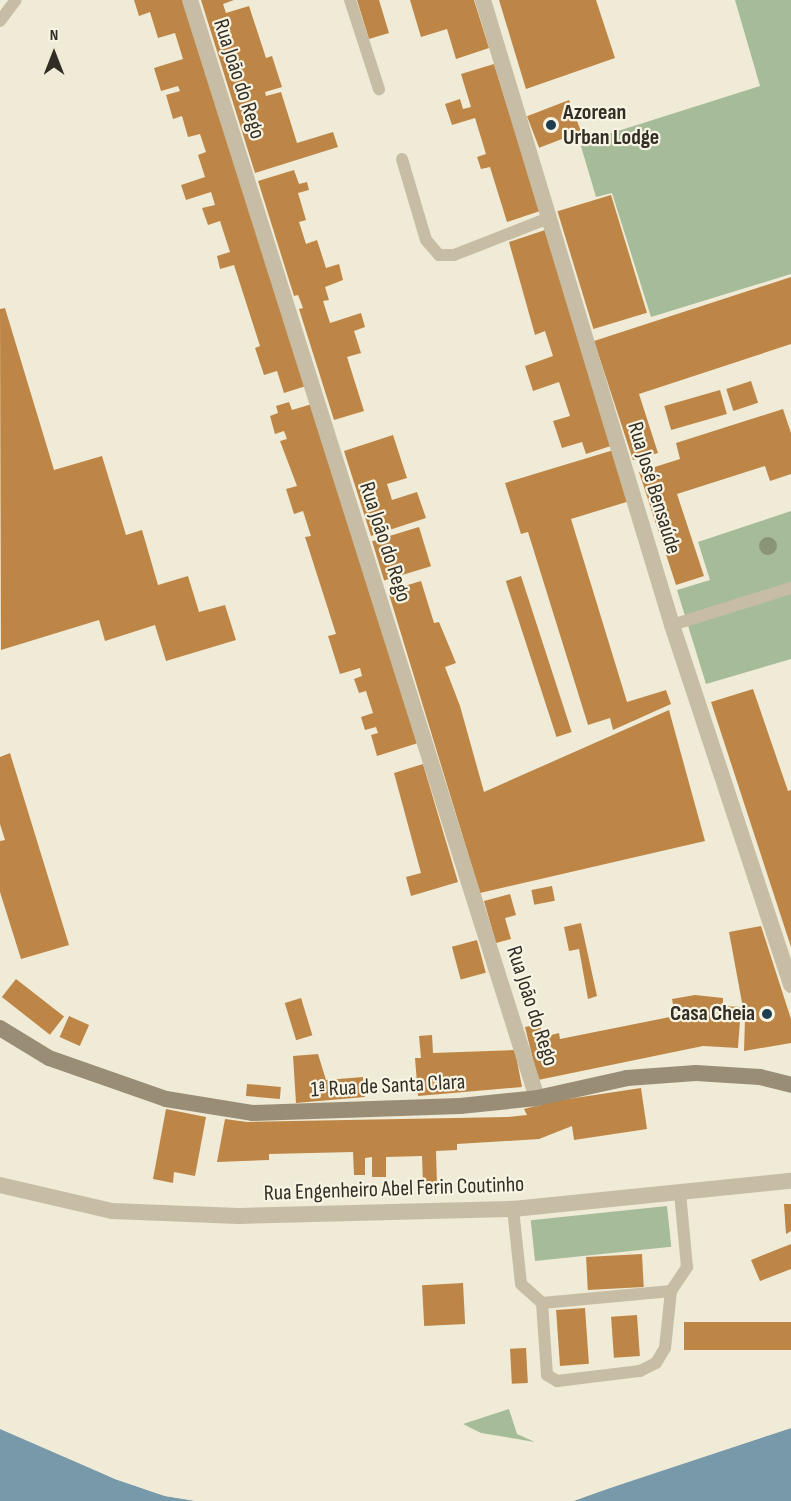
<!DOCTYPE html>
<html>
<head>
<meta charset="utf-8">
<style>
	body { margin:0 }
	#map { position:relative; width:791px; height:1501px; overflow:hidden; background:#efebd7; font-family:"Sofia Sans Condensed",sans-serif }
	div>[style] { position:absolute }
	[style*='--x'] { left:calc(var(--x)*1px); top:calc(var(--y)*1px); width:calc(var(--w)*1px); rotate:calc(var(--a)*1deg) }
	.green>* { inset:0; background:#a6bc99; transform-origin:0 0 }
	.water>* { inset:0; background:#7899aa }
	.pier>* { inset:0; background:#efebd7 }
	.building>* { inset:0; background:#be8646; transform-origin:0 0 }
	.service>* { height:12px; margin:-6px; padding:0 6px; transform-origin:6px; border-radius:6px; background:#c6bda4 }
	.minor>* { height:16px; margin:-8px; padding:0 8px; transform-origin:8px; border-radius:8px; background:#c6bda4 }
	.secondary>* { height:16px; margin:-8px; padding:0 8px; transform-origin:8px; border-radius:8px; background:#998d76 }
	.trees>* { width:18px; height:18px; margin:-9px; border-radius:50%; background:#8a9578 }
	.dots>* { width:16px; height:16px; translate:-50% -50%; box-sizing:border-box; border:3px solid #f7f4e3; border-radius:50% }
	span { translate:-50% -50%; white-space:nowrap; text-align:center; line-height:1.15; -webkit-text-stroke:4.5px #f7f4e3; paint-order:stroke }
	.street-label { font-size:22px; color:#322d25 }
	.poi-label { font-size:22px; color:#322d25; font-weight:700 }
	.left { translate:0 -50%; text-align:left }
	.right { translate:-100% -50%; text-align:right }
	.north { position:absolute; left:24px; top:24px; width:60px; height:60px; -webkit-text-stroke:4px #f7f4e3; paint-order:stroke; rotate:0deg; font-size:16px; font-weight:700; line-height:24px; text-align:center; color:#322d25 }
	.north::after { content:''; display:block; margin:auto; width:21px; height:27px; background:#322d25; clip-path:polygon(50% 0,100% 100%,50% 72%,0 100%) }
</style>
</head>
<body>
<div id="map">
	<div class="green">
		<div style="clip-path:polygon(735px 0,791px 0,791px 274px,651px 317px,612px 193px,596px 197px,580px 143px,760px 86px)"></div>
		<div style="clip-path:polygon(791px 511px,791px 659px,706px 684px,677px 590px,710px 580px,698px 542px)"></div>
		<div style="left:667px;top:1206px;width:41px;height:137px;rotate:84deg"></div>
		<div style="clip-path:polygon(509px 1409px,517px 1434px,535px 1442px,481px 1433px,463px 1424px)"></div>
	</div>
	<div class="water">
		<div style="clip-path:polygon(791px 1428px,791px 1501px,574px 1501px,626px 1482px)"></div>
		<div style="clip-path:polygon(0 1429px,115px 1479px,165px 1496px,195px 1501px,0 1501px)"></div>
	</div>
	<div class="pier">
		<div style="clip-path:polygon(791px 1425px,791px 1428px,571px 1501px,625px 1479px)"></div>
		<div style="clip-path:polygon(0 1426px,117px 1477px,198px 1501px,165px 1496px,115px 1479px)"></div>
	</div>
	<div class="building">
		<div style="clip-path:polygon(134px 0,185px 0,306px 386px,284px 393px,277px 371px,264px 375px,255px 348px,260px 346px,234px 265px,220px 269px,217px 256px,230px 252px,220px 221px,208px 225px,202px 208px,215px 205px,211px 192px,186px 200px,181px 185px,205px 177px,198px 155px,206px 152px,200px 134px,188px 137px,182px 116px,173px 119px,166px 95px,180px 91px,178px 86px,161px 91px,154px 68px,183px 59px,175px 33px,158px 38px,150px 12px,139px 16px)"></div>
		<div style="clip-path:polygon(201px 0,234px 0,223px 4px,226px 13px,249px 6px,266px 58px,272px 56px,282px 87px,265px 92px,266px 96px,281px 92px,297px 143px,333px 132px,338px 147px,255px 173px)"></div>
		<div style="clip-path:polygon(357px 0,379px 0,389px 33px,369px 39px)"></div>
		<div style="clip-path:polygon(410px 0,474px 0,489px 48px,456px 59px,447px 29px,421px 37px)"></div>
		<div style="clip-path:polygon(499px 0,596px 0,615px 58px,526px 89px)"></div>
		<div style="clip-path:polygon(494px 64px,540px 211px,507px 222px,490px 167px,481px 169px,477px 157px,486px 154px,475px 118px,452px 125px,445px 104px,460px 99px,463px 109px,471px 107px,461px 74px)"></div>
		<div style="left:569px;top:100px;width:34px;height:45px;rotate:69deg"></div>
		<div style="clip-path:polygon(294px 170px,299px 184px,307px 182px,309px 190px,298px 193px,306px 220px,299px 222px,306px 244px,317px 240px,326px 268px,339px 264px,343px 280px,325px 287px,329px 300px,323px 301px,330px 323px,361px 313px,365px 327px,354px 331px,361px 353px,347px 357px,364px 411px,334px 420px,299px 309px,303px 308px,298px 295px,294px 296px,258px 181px)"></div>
		<div style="left:611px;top:195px;width:123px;height:56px;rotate:73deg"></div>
		<div style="clip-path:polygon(545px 230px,614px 445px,586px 454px,582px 442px,562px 448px,553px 421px,570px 416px,559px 382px,533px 391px,525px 366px,553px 356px,545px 331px,535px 335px,509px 242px)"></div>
		<div style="clip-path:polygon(791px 277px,791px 344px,639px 394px,658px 453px,633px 460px,594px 341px)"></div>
		<div style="clip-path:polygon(5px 308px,54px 470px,102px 456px,126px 535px,142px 530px,158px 585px,188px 576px,199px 612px,225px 605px,236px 640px,166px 661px,155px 625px,105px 641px,99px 620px,1px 650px,0 309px)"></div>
		<div style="left:751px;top:381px;width:23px;height:26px;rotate:72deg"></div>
		<div style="left:720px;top:390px;width:25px;height:58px;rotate:74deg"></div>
		<div style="clip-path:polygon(289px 402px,292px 410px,312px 404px,418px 743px,377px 756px,371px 735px,378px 733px,376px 727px,365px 730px,361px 717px,373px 713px,366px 691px,359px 693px,354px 679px,362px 676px,360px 668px,340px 674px,328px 636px,336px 634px,305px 537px,311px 536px,303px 511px,294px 514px,286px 489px,297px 486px,280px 441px,287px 439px,284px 431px,275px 434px,270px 416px,278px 413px,276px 406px)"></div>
		<div style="clip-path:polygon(783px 409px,791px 433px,791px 474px,770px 481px,765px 466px,677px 494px,704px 576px,676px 585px,639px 472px,680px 459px,676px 443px)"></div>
		<div style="clip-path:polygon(393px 435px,407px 478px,387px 484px,392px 500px,417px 492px,426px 518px,371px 536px,344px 451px)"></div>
		<div style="clip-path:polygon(617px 449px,633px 500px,571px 519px,627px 702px,666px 690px,671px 704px,613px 730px,610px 718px,588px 725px,528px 532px,521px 534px,505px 483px)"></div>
		<div style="left:419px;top:527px;width:41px;height:49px;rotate:73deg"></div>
		<div style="left:521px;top:576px;width:164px;height:16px;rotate:72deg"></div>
		<div style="clip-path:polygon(421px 581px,434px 623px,439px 622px,456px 663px,445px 667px,460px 706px,484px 792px,669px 710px,705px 841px,480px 893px,388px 591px)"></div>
		<div style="clip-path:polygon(753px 689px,788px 791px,791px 790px,791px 947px,711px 702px)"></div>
		<div style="clip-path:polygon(10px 753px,69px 945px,21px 959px,0 892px,0 841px,5px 840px,0 824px,0 757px)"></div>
		<div style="clip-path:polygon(423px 764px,458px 882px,411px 896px,406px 877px,421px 873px,394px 773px)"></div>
		<div style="left:552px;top:886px;width:15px;height:21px;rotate:79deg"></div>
		<div style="clip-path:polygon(510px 894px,516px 915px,505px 918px,511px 939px,496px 943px,484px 901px)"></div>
		<div style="clip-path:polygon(581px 923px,597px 996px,588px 999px,579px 949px,569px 951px,564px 927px)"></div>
		<div style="clip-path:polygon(761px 926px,791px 1019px,791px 1043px,744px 1051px,745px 1019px,729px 932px)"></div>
		<div style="left:477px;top:940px;width:34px;height:26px;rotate:75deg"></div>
		<div style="left:16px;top:979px;width:61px;height:23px;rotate:38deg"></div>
		<div style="clip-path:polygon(695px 995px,723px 998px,723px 1006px,741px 1007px,738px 1048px,703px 1046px,538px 1080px,525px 1027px,540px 1024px,543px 1037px,559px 1033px,560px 1039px,675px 1016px,672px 999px)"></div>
		<div style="left:301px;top:998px;width:39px;height:17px;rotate:73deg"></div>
		<div style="left:69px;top:1016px;width:22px;height:23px;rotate:24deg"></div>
		<div style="clip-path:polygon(432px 1035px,433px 1053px,515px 1050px,522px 1087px,418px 1096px,415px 1058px,421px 1058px,419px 1036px)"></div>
		<div style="clip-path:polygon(318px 1054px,326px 1080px,363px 1077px,365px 1097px,296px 1103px,293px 1056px)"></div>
		<div style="left:247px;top:1084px;width:34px;height:12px;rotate:5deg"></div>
		<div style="clip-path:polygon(641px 1088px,647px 1129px,574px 1140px,572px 1126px,539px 1139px,457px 1144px,457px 1150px,436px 1151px,437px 1184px,423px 1184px,422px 1156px,386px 1157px,386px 1177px,372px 1177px,372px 1157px,365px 1158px,365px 1175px,354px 1175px,353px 1152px,269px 1154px,269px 1160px,217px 1162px,225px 1119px,247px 1122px,508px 1117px,527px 1115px,524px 1109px,555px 1101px)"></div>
		<div style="clip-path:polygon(166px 1109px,206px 1117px,195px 1176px,174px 1172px,173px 1183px,153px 1179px)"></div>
		<div style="clip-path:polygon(784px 1204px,791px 1204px,791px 1231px,786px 1234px)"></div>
		<div style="clip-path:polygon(791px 1244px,791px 1269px,760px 1281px,751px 1260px)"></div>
		<div style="left:642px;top:1254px;width:33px;height:56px;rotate:87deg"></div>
		<div style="left:463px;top:1283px;width:41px;height:41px;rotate:87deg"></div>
		<div style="left:585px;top:1308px;width:56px;height:29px;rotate:86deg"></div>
		<div style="left:637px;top:1315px;width:41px;height:26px;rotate:86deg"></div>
		<div style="left:791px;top:1322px;width:28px;height:107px;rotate:90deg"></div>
		<div style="left:526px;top:1348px;width:35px;height:16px;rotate:87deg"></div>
	</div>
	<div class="service">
		<div style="--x:350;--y:0;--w:94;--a:72"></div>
		<div style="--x:0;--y:21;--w:26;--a:-53"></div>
		<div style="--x:402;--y:159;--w:84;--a:73.5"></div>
		<div style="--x:426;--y:240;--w:20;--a:49"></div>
		<div style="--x:439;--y:255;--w:15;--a:0"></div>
		<div style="--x:454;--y:255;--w:102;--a:-21.3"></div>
		<div style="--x:672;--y:625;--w:125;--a:-17.3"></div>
		<div style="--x:513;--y:1209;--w:75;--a:83.9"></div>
		<div style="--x:521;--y:1284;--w:28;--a:42"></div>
		<div style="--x:542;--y:1303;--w:130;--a:-5.3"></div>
		<div style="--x:671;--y:1291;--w:29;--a:-56"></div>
		<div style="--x:687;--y:1267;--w:74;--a:-95.4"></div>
		<div style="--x:542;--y:1303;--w:72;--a:86"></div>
		<div style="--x:547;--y:1375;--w:12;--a:31"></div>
		<div style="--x:557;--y:1381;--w:84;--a:-6.9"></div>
		<div style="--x:640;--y:1371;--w:18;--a:-27"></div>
		<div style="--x:656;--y:1363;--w:17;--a:-59"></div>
		<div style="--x:665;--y:1348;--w:57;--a:-84"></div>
	</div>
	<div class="minor">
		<div style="--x:190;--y:0;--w:1152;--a:72.46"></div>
		<div style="--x:483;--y:0;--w:653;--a:73.17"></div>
		<div style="--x:672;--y:625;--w:379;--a:71.7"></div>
		<div style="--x:0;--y:1185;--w:115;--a:13.1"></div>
		<div style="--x:112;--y:1211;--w:127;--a:2.3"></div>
		<div style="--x:239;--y:1216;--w:274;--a:-1.5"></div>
		<div style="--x:513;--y:1209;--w:279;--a:-5.8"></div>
	</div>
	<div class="secondary">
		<div style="--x:0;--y:1028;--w:57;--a:31.5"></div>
		<div style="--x:49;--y:1058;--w:124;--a:19.3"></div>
		<div style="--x:166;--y:1099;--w:87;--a:9.2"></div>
		<div style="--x:252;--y:1113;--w:208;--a:-1.9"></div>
		<div style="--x:460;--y:1106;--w:77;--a:-5.9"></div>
		<div style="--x:537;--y:1098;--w:92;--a:-12.5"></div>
		<div style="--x:627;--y:1078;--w:69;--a:-4.1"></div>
		<div style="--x:696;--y:1073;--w:64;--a:3.6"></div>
		<div style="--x:760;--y:1077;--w:32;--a:14"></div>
	</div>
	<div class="trees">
		<div style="left:768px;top:546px"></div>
	</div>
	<div class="dots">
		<div style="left:551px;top:125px;background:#1e3e50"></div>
		<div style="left:767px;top:1014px;background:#1e3e50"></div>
	</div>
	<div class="street-label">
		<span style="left:239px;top:79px;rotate:72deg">Rua João do Rego</span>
		<span style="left:654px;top:488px;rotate:73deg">Rua José Bensaúde</span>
		<span style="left:385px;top:542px;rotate:72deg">Rua João do Rego</span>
		<span style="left:532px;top:1006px;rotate:72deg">Rua João do Rego</span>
		<span style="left:388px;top:1086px;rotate:-3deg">1ª Rua de Santa Clara</span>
		<span style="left:394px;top:1189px;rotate:-2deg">Rua Engenheiro Abel Ferin Coutinho</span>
	</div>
	<div class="poi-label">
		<span class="left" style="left:563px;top:125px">Azorean<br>Urban Lodge</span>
		<span class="right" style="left:755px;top:1014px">Casa Cheia</span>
	</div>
	<div class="north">N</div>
</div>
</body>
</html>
